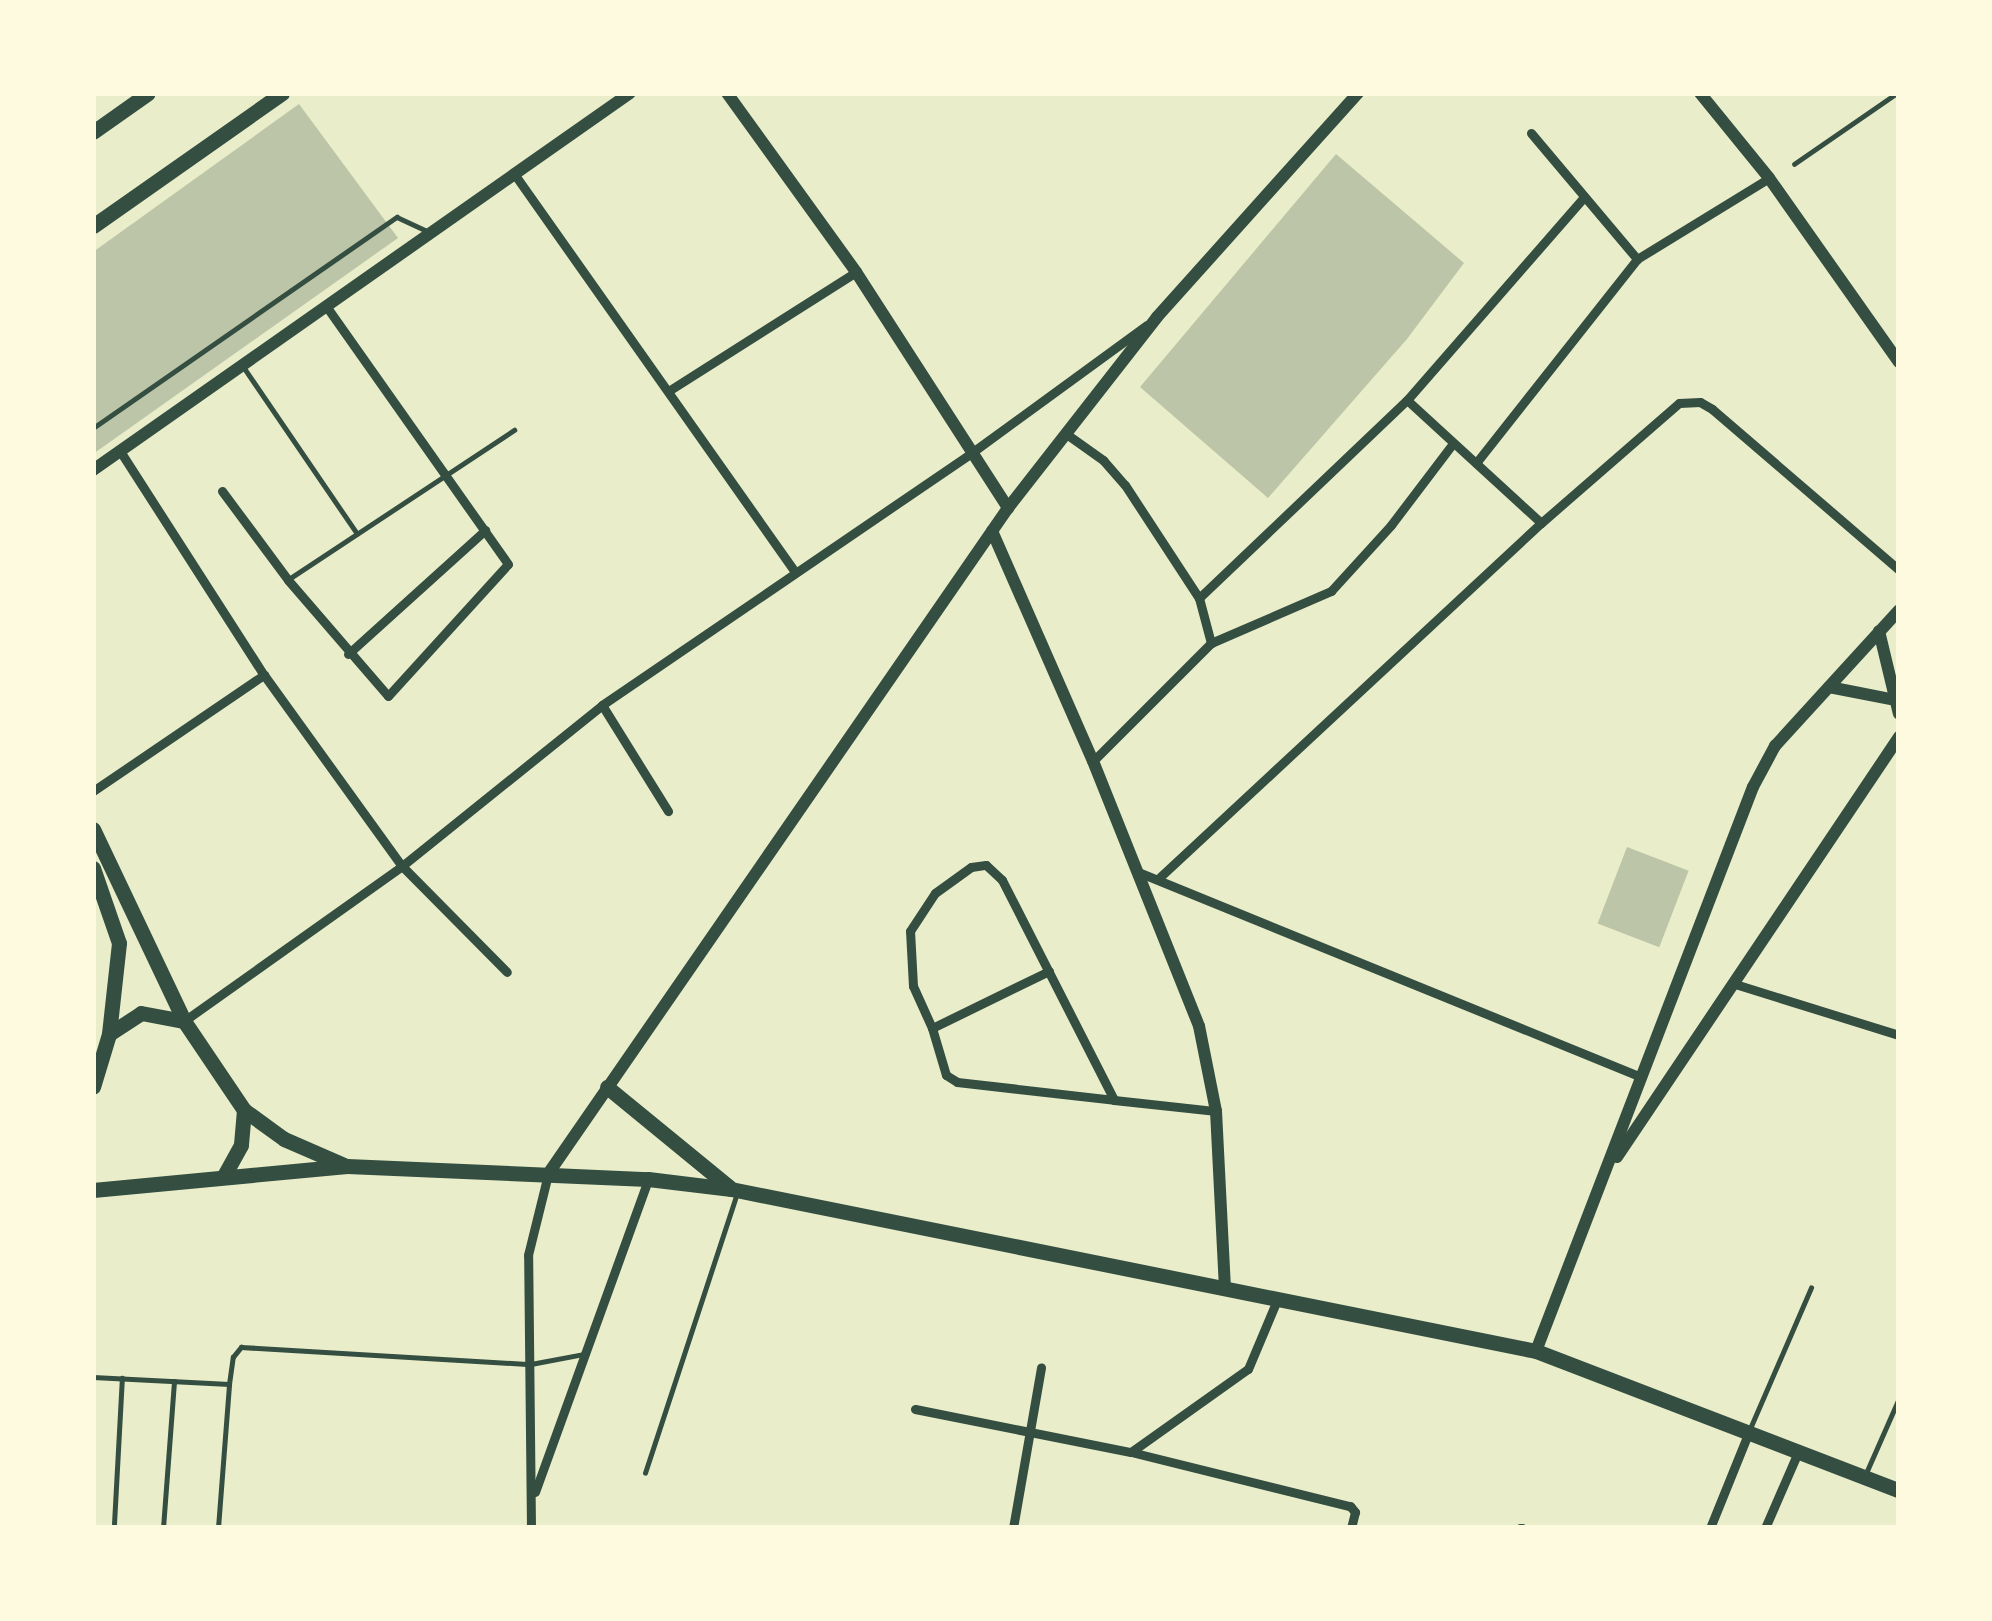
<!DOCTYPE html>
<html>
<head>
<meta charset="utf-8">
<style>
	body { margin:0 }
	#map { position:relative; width:1992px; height:1621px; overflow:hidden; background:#e9edc9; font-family:Lato,sans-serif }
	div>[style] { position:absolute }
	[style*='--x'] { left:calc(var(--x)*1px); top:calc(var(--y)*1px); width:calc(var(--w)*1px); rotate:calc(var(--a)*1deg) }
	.building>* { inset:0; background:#bcc5a7; transform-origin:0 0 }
	.service>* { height:4.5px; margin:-2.25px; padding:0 2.25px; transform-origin:2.25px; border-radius:2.25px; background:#344e41 }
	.minor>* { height:9px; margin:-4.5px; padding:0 4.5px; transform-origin:4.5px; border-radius:4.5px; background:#344e41 }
	.tertiary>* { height:12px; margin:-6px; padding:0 6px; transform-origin:6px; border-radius:6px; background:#344e41 }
	.primary>* { height:15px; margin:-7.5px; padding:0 7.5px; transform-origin:7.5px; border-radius:7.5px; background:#344e41 }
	span { translate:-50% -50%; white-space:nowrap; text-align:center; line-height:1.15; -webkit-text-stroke:9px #fefae0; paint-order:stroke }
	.frame { position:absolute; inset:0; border:96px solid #fefae0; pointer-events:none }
</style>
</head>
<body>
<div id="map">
	<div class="building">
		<div style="clip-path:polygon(299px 104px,398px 238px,93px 454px,93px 252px)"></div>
		<div style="clip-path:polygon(1336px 154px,1464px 263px,1407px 339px,1268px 498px,1140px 387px)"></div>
		<div style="left:1627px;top:847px;width:66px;height:82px;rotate:21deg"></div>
	</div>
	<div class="service">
		<div style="--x:1794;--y:164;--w:125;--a:-34.6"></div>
		<div style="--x:245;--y:369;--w:199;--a:55.7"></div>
		<div style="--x:93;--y:428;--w:370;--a:-34.8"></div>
		<div style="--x:397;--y:217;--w:31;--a:25"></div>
		<div style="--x:289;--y:579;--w:270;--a:-33.5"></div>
		<div style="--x:93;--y:1377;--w:136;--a:2.9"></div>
		<div style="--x:1749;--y:1431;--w:156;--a:-66.6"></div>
		<div style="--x:1867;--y:1471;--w:80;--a:-66.3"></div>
		<div style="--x:645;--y:1473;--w:292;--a:-71.8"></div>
		<div style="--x:114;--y:1524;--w:146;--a:-86.9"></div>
		<div style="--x:163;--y:1528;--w:147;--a:-85.7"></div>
		<div style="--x:218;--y:1528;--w:144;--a:-85.6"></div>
		<div style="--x:229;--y:1384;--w:27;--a:-82"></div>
		<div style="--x:233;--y:1357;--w:13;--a:-51"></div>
		<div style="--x:241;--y:1347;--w:290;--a:3.4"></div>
		<div style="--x:531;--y:1364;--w:54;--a:-10.7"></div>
	</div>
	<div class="minor">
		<div style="--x:1531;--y:133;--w:165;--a:49.9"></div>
		<div style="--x:515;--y:175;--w:486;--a:54.8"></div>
		<div style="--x:670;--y:390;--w:220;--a:-32.4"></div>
		<div style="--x:1407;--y:400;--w:182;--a:42.5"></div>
		<div style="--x:1065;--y:433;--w:47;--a:35.4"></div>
		<div style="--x:1103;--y:460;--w:33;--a:49"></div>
		<div style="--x:1125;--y:485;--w:135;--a:56.8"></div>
		<div style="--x:1199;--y:598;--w:47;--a:75.1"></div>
		<div style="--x:1211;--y:643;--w:167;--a:135"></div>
		<div style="--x:120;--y:451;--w:266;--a:57.3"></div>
		<div style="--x:264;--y:675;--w:236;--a:54.2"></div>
		<div style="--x:402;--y:866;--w:149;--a:45.3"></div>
		<div style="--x:1476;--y:463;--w:260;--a:-51.7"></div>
		<div style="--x:1637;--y:259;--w:155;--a:-31.5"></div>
		<div style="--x:222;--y:491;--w:111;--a:53.4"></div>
		<div style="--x:288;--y:580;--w:153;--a:49.2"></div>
		<div style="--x:388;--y:696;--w:178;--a:-47.7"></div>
		<div style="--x:508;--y:564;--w:314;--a:-125.2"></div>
		<div style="--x:1199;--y:598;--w:287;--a:-43.6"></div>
		<div style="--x:1407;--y:400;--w:269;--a:-48.9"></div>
		<div style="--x:1211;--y:643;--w:131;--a:-23.4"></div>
		<div style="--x:1331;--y:591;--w:89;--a:-47.7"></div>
		<div style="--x:1391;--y:525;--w:99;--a:-52.8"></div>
		<div style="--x:348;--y:654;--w:185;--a:-42.1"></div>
		<div style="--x:602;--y:705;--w:125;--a:58.1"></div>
		<div style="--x:93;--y:791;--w:207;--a:-34.2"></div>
		<div style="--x:1138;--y:872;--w:541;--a:22.16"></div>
		<div style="--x:1160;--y:877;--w:520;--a:-42.9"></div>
		<div style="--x:1541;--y:523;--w:183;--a:-41"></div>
		<div style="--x:1679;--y:403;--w:21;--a:-3"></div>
		<div style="--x:1700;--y:402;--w:14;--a:30"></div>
		<div style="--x:1712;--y:409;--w:247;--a:40.7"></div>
		<div style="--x:1049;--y:971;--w:130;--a:154"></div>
		<div style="--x:932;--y:1028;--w:49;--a:73.4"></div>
		<div style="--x:946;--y:1075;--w:13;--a:32"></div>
		<div style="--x:957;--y:1082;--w:158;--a:6.5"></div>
		<div style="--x:1735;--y:984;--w:172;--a:17.3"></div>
		<div style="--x:184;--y:1021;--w:267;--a:-35.4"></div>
		<div style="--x:402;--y:866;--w:257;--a:-38.8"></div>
		<div style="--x:602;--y:705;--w:450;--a:-34.3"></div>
		<div style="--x:974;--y:451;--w:214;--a:-36.1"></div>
		<div style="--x:932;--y:1028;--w:46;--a:-114.3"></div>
		<div style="--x:913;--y:986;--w:55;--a:-93.1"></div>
		<div style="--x:910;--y:931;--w:45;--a:-56.7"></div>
		<div style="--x:935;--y:893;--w:44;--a:-35.8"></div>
		<div style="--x:971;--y:867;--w:15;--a:-8"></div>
		<div style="--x:986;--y:865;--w:22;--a:43"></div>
		<div style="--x:1002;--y:880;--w:247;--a:63"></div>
		<div style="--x:1114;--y:1100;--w:103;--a:6.2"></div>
		<div style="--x:915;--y:1409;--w:220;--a:11.3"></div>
		<div style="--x:1131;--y:1452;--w:226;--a:13.9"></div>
		<div style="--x:1350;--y:1506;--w:8;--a:50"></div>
		<div style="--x:1355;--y:1512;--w:16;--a:104"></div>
		<div style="--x:1131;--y:1452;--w:143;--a:-35.4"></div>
		<div style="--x:1248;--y:1369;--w:75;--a:-67.2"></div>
		<div style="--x:535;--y:1492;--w:333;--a:-70.1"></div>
		<div style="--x:531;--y:1528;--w:273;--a:-90.6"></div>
		<div style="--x:528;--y:1255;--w:83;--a:-76.1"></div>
		<div style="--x:1013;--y:1528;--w:163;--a:-80.1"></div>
		<div style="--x:1520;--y:1528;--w:2;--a:0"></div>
		<div style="--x:1710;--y:1528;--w:101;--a:-68"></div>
		<div style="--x:1765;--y:1528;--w:83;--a:-66.5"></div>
	</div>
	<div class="tertiary">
		<div style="--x:727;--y:93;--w:221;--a:54.2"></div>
		<div style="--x:856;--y:272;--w:281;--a:57.2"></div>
		<div style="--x:1700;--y:93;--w:109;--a:50.9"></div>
		<div style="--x:1769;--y:178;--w:225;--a:54.8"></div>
		<div style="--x:93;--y:470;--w:656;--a:-35.07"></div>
		<div style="--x:992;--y:531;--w:251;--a:66.3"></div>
		<div style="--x:1093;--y:761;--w:285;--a:68.2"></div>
		<div style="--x:1199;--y:1026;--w:87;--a:78.7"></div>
		<div style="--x:1216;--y:1111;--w:179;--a:87.1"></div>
		<div style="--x:1879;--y:631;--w:85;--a:76.5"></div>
		<div style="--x:1829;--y:687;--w:63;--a:11"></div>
		<div style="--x:1617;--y:1157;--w:506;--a:-56.12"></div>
		<div style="--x:548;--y:1174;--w:809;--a:-55.37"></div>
		<div style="--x:1008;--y:508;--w:242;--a:-52"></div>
		<div style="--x:1157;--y:317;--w:301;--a:-48.1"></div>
		<div style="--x:1536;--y:1351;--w:604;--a:-68.96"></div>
		<div style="--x:1753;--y:787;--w:47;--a:-61.8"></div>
		<div style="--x:1775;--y:746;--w:184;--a:-47.6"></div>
	</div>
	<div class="primary">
		<div style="--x:93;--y:132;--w:67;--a:-35.3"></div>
		<div style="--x:93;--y:226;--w:231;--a:-35.1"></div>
		<div style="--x:93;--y:829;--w:212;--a:64.6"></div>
		<div style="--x:184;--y:1021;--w:107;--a:56"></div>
		<div style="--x:244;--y:1110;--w:35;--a:95"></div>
		<div style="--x:241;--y:1145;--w:35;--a:119"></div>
		<div style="--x:93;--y:868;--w:79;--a:70.9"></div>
		<div style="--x:119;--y:943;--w:92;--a:96.3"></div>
		<div style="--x:109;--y:1034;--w:55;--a:106.8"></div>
		<div style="--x:109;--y:1034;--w:38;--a:-33"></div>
		<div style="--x:141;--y:1013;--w:44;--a:10.5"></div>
		<div style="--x:607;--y:1087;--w:158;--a:39.3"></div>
		<div style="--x:244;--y:1110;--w:49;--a:35.9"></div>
		<div style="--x:284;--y:1139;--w:65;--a:23.4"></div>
		<div style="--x:93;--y:1190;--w:255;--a:-5.4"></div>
		<div style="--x:347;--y:1166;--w:301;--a:2.5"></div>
		<div style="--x:648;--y:1179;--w:84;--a:6.9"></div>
		<div style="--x:731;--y:1189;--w:821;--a:11.38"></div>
		<div style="--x:1536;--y:1351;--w:389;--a:21"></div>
	</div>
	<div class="frame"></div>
</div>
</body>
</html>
